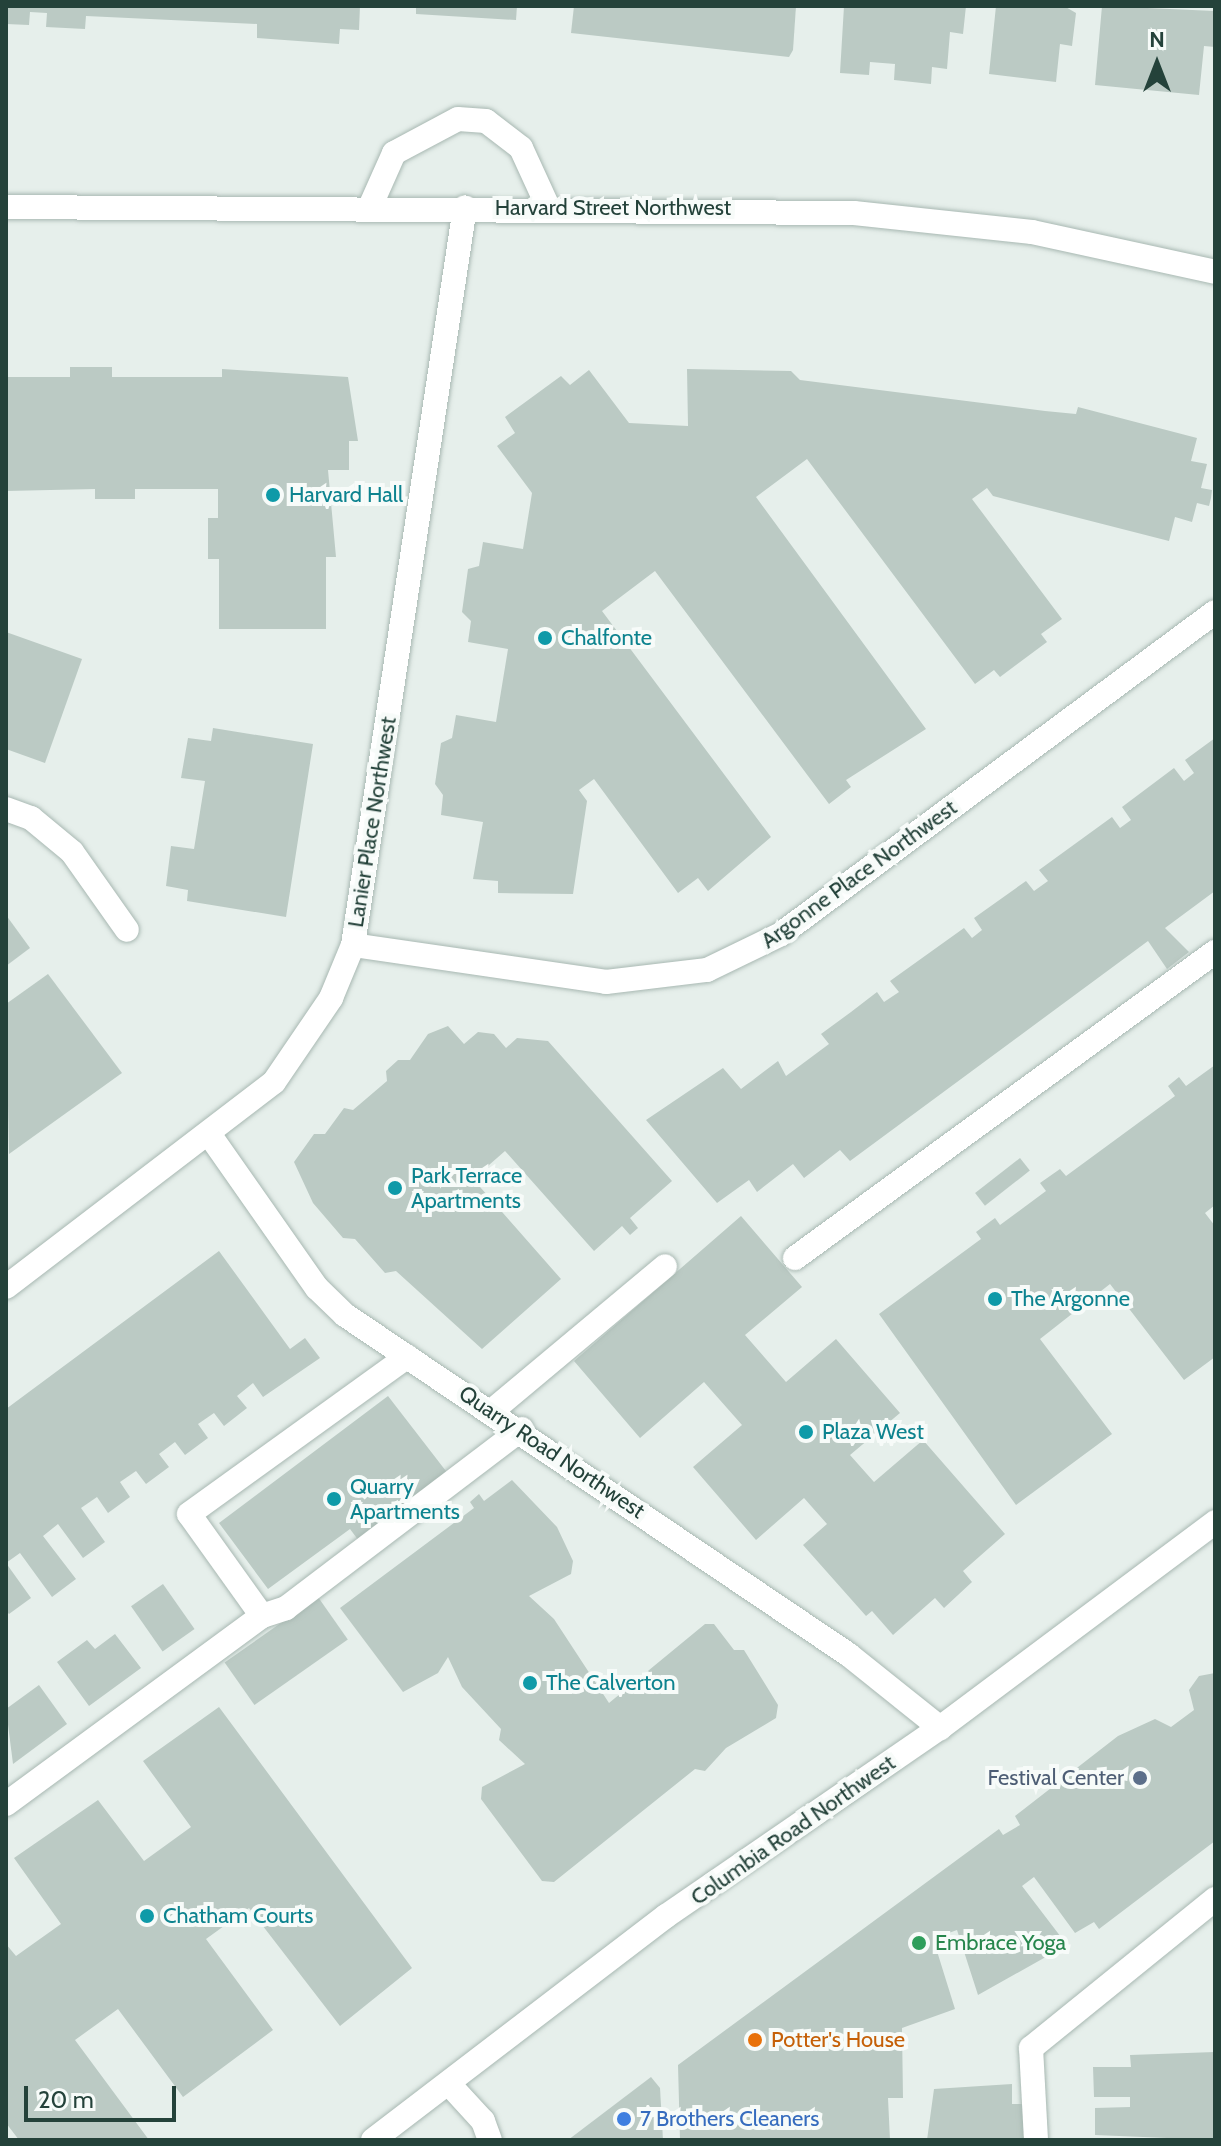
<!DOCTYPE html>
<html>
<head>
<meta charset="utf-8">
<style>
	body { margin:0 }
	#map { position:relative; width:1221px; height:2146px; overflow:hidden; background:#e6efeb; font-family:Cabin,sans-serif }
	div>[style] { position:absolute }
	[style*='--x'] { left:calc(var(--x)*1px); top:calc(var(--y)*1px); width:calc(var(--w)*1px); rotate:calc(var(--a)*1deg) }
	.building>* { inset:0; background:#bbcac4; transform-origin:0 0 }
	.roads { filter:drop-shadow(0 0 2px #a8b8b2) drop-shadow(0 0 2px #a8b8b2) }
	.lane>* { height:24px; margin:-12px; padding:0 12px; transform-origin:12px; border-radius:12px; background:#fff }
	.street>* { height:24px; margin:-12px; padding:0 12px; transform-origin:12px; border-radius:12px; background:#fff }
	.secondary>* { height:24px; margin:-12px; padding:0 12px; transform-origin:12px; border-radius:12px; background:#fff }
	.dots>* { width:22px; height:22px; translate:-50% -50%; box-sizing:border-box; border:4px solid #f7fbf9; border-radius:50% }
	span { translate:-50% -50%; white-space:nowrap; text-align:center; line-height:1.15; -webkit-text-stroke:8px #f7fbf9; paint-order:stroke }
	.street-label { font-size:22px; color:#24423a }
	.culture-label { font-size:22px; color:#0d838f }
	.left { translate:0 -50%; text-align:left }
	.service-label { font-size:22px; color:#4e5e75 }
	.right { translate:-100% -50%; text-align:right }
	.leisure-label { font-size:22px; color:#27864d }
	.food-label { font-size:22px; color:#c56008 }
	.shop-label { font-size:22px; color:#366cbe }
	.frame { position:absolute; inset:0; border:8px solid #24423a; pointer-events:none }
	.north { position:absolute; left:1117px; top:24px; width:80px; height:80px; -webkit-text-stroke:6px #f7fbf9; paint-order:stroke; rotate:0deg; font-size:22px; font-weight:700; line-height:32px; text-align:center; color:#24423a }
	.north::after { content:''; display:block; margin:auto; width:28px; height:36px; background:#24423a; clip-path:polygon(50% 0,100% 100%,50% 72%,0 100%) }
	.scale { position:absolute; left:24px; top:2086px; width:152px; height:36px; box-sizing:border-box; border:4px solid #24423a; border-top:0; padding-left:10px; font-size:24px; line-height:28px; white-space:nowrap; color:#24423a; -webkit-text-stroke:6px #f7fbf9; paint-order:stroke }
</style>
</head>
<body>
<div id="map">
	<div class="building">
		<div style="clip-path:polygon(6px 6px,360px 6px,359px 30px,340px 29px,339px 44px,257px 38px,257px 24px,86px 16px,85px 29px,46px 27px,47px 13px,30px 12px,29px 25px,6px 24px)"></div>
		<div style="clip-path:polygon(416px 6px,517px 6px,516px 20px,416px 14px)"></div>
		<div style="clip-path:polygon(574px 6px,796px 6px,793px 50px,789px 57px,571px 33px)"></div>
		<div style="clip-path:polygon(844px 6px,966px 6px,963px 34px,950px 32px,947px 69px,932px 67px,931px 84px,894px 80px,895px 64px,870px 62px,869px 75px,840px 73px)"></div>
		<div style="clip-path:polygon(996px 6px,1064px 6px,1076px 13px,1072px 46px,1060px 44px,1056px 82px,989px 74px)"></div>
		<div style="clip-path:polygon(1102px 6px,1215px 11px,1215px 47px,1204px 46px,1199px 95px,1095px 85px)"></div>
		<div style="clip-path:polygon(70px 367px,112px 367px,112px 377px,222px 377px,222px 369px,348px 377px,358px 441px,349px 441px,349px 470px,328px 470px,336px 557px,326px 557px,326px 629px,219px 629px,219px 559px,208px 559px,208px 518px,218px 518px,218px 489px,135px 489px,135px 499px,95px 499px,95px 489px,6px 491px,6px 377px,70px 377px)"></div>
		<div style="clip-path:polygon(687px 369px,791px 371px,800px 380px,1045px 411px,1076px 414px,1078px 407px,1197px 438px,1191px 461px,1207px 464px,1201px 488px,1212px 490px,1211px 498px,1209px 506px,1197px 503px,1192px 522px,1175px 517px,1169px 541px,993px 496px,987px 488px,972px 499px,1062px 619px,1041px 634px,1047px 642px,1000px 677px,994px 670px,975px 684px,807px 459px,756px 497px,926px 729px,846px 780px,851px 787px,829px 804px,655px 571px,602px 611px,771px 837px,708px 891px,698px 878px,678px 893px,594px 779px,579px 790px,587px 801px,573px 894px,498px 893px,498px 881px,473px 879px,483px 822px,441px 815px,443px 795px,435px 784px,441px 743px,452px 738px,456px 715px,496px 722px,508px 649px,468px 642px,471px 621px,462px 612px,468px 569px,479px 566px,483px 542px,523px 549px,532px 493px,497px 446px,515px 433px,505px 417px,561px 376px,570px 385px,589px 370px,629px 423px,688px 426px)"></div>
		<div style="clip-path:polygon(6px 632px,82px 659px,45px 763px,6px 749px)"></div>
		<div style="clip-path:polygon(213px 728px,313px 744px,286px 917px,187px 901px,188px 890px,166px 886px,171px 846px,194px 849px,205px 781px,181px 778px,188px 738px,211px 741px)"></div>
		<div style="clip-path:polygon(1215px 738px,1215px 891px,1165px 928px,1189px 952px,1167px 969px,1148px 941px,850px 1161px,840px 1150px,804px 1178px,793px 1164px,757px 1192px,749px 1180px,717px 1203px,646px 1120px,723px 1068px,741px 1089px,778px 1061px,786px 1076px,829px 1044px,821px 1034px,851px 1012px,877px 992px,884px 1002px,899px 992px,890px 981px,964px 928px,972px 938px,982px 930px,974px 918px,1026px 881px,1034px 891px,1048px 881px,1039px 870px,1112px 817px,1120px 828px,1131px 820px,1122px 807px,1174px 768px,1184px 781px,1194px 773px,1185px 760px)"></div>
		<div style="clip-path:polygon(6px 915px,30px 948px,6px 966px)"></div>
		<div style="clip-path:polygon(48px 974px,122px 1073px,9px 1154px,6px 1004px)"></div>
		<div style="clip-path:polygon(448px 1026px,464px 1044px,478px 1032px,494px 1034px,506px 1048px,517px 1038px,548px 1041px,672px 1181px,630px 1218px,638px 1228px,630px 1235px,622px 1226px,594px 1251px,505px 1151px,473px 1179px,561px 1279px,482px 1349px,396px 1271px,385px 1273px,355px 1239px,343px 1238px,313px 1203px,294px 1162px,314px 1134px,325px 1134px,344px 1108px,353px 1110px,387px 1081px,386px 1071px,398px 1060px,410px 1060px,428px 1034px)"></div>
		<div style="clip-path:polygon(1215px 1065px,1215px 1205px,1205px 1213px,1215px 1226px,1215px 1357px,1184px 1380px,1110px 1284px,1040px 1339px,1112px 1434px,1016px 1505px,879px 1314px,981px 1239px,976px 1232px,995px 1218px,1000px 1225px,1046px 1191px,1040px 1183px,1060px 1169px,1066px 1176px,1175px 1096px,1168px 1086px,1179px 1077px,1186px 1086px)"></div>
		<div style="left:1020px;top:1158px;width:16px;height:57px;rotate:52deg"></div>
		<div style="clip-path:polygon(741px 1216px,802px 1287px,745px 1335px,786px 1382px,836px 1339px,900px 1413px,850px 1455px,874px 1482px,923px 1440px,1005px 1534px,963px 1571px,972px 1582px,944px 1608px,935px 1598px,893px 1635px,872px 1611px,866px 1616px,803px 1545px,827px 1524px,804px 1498px,756px 1540px,693px 1467px,742px 1425px,704px 1382px,640px 1438px,574px 1361px)"></div>
		<div style="clip-path:polygon(219px 1251px,290px 1349px,305px 1338px,320px 1358px,263px 1397px,253px 1383px,237px 1396px,247px 1408px,224px 1426px,214px 1413px,198px 1424px,208px 1438px,185px 1455px,175px 1442px,159px 1454px,169px 1467px,146px 1484px,136px 1471px,120px 1482px,130px 1497px,108px 1513px,97px 1497px,81px 1508px,105px 1542px,83px 1558px,58px 1524px,43px 1536px,76px 1579px,52px 1597px,20px 1553px,6px 1563px,6px 1409px)"></div>
		<div style="clip-path:polygon(388px 1396px,449px 1475px,359px 1541px,350px 1529px,268px 1589px,219px 1523px)"></div>
		<div style="clip-path:polygon(512px 1480px,557px 1527px,573px 1561px,571px 1574px,529px 1596px,554px 1619px,609px 1703px,705px 1624px,714px 1624px,734px 1650px,744px 1650px,778px 1705px,776px 1718px,726px 1748px,705px 1771px,695px 1769px,554px 1882px,542px 1881px,481px 1799px,482px 1787px,525px 1764px,499px 1740px,501px 1729px,462px 1687px,448px 1657px,438px 1673px,403px 1692px,340px 1608px,474px 1508px,470px 1502px,479px 1494px,484px 1501px)"></div>
		<div style="clip-path:polygon(6px 1563px,31px 1598px,9px 1614px,6px 1611px)"></div>
		<div style="left:163px;top:1584px;width:55px;height:39px;rotate:55deg"></div>
		<div style="left:318px;top:1597px;width:52px;height:114px;rotate:55deg"></div>
		<div style="clip-path:polygon(115px 1634px,141px 1668px,89px 1706px,57px 1662px,87px 1640px,95px 1649px)"></div>
		<div style="clip-path:polygon(1215px 1673px,1215px 1841px,1099px 1929px,1094px 1922px,1075px 1933px,1034px 1877px,1022px 1886px,1067px 1945px,978px 1995px,957px 1930px,946px 1934px,949px 1944px,936px 1948px,955px 2009px,902px 2028px,903px 2098px,888px 2098px,890px 2140px,680px 2140px,678px 2065px,999px 1829px,1003px 1835px,1020px 1825px,1015px 1816px,1118px 1736px,1155px 1719px,1171px 1727px,1194px 1710px,1189px 1690px,1199px 1676px)"></div>
		<div style="clip-path:polygon(39px 1685px,67px 1724px,13px 1764px,6px 1709px)"></div>
		<div style="clip-path:polygon(219px 1707px,412px 1968px,340px 2026px,249px 1908px,206px 1939px,273px 2030px,183px 2097px,118px 2009px,75px 2040px,149px 2140px,19px 2140px,6px 2123px,6px 1944px,16px 1956px,61px 1924px,14px 1858px,98px 1800px,144px 1861px,191px 1827px,143px 1761px)"></div>
		<div style="clip-path:polygon(1215px 2052px,1215px 2140px,1095px 2135px,1095px 2108px,1130px 2107px,1130px 2097px,1094px 2097px,1093px 2067px,1131px 2067px,1130px 2055px)"></div>
		<div style="clip-path:polygon(651px 2077px,660px 2088px,663px 2140px,568px 2140px)"></div>
		<div style="clip-path:polygon(1012px 2084px,1012px 2104px,1024px 2104px,1026px 2140px,927px 2140px,934px 2089px)"></div>
	</div>
	<div class="roads">
		<div class="lane">
			<div style="--x:370;--y:207;--w:59;--a:-66"></div>
			<div style="--x:394;--y:153;--w:72;--a:-28"></div>
			<div style="--x:458;--y:119;--w:28;--a:4"></div>
			<div style="--x:486;--y:121;--w:44;--a:37.6"></div>
			<div style="--x:521;--y:148;--w:65;--a:65.4"></div>
			<div style="--x:795;--y:1258;--w:520;--a:-36.08"></div>
			<div style="--x:493;--y:1410;--w:224;--a:-39.9"></div>
			<div style="--x:262;--y:1616;--w:125;--a:-125.6"></div>
			<div style="--x:189;--y:1514;--w:269;--a:-35.8"></div>
			<div style="--x:6;--y:1804;--w:318;--a:-36.3"></div>
			<div style="--x:262;--y:1616;--w:25;--a:-18"></div>
			<div style="--x:286;--y:1608;--w:296;--a:-37.2"></div>
			<div style="--x:1036;--y:2140;--w:92;--a:-93.1"></div>
			<div style="--x:1031;--y:2048;--w:237;--a:-39"></div>
		</div>
		<div class="street">
			<div style="--x:6;--y:809;--w:27;--a:20"></div>
			<div style="--x:31;--y:818;--w:53;--a:39.7"></div>
			<div style="--x:72;--y:852;--w:95;--a:54.8"></div>
			<div style="--x:353;--y:945;--w:256;--a:8.3"></div>
			<div style="--x:606;--y:982;--w:102;--a:-6.8"></div>
			<div style="--x:707;--y:970;--w:82;--a:-25.9"></div>
			<div style="--x:781;--y:934;--w:540;--a:-36.57"></div>
			<div style="--x:209;--y:1134;--w:188;--a:55"></div>
			<div style="--x:317;--y:1288;--w:39;--a:44"></div>
			<div style="--x:345;--y:1315;--w:608;--a:34"></div>
			<div style="--x:849;--y:1655;--w:117;--a:38.7"></div>
			<div style="--x:6;--y:1287;--w:337;--a:-37.4"></div>
			<div style="--x:274;--y:1082;--w:102;--a:-55.8"></div>
			<div style="--x:331;--y:998;--w:57;--a:-67.5"></div>
			<div style="--x:353;--y:945;--w:746;--a:-81.37"></div>
			<div style="--x:449;--y:2084;--w:50;--a:47.4"></div>
			<div style="--x:483;--y:2121;--w:20;--a:70"></div>
		</div>
		<div class="secondary">
			<div style="--x:6;--y:207;--w:848;--a:0.41"></div>
			<div style="--x:854;--y:213;--w:179;--a:6.1"></div>
			<div style="--x:1032;--y:232;--w:187;--a:12.3"></div>
			<div style="--x:373;--y:2140;--w:369;--a:-37.4"></div>
			<div style="--x:666;--y:1916;--w:332;--a:-34.5"></div>
			<div style="--x:940;--y:1728;--w:344;--a:-36.8"></div>
		</div>
	</div>
	<div class="dots">
		<div style="left:273px;top:495px;background:#0f9aa8"></div>
		<div style="left:545px;top:638px;background:#0f9aa8"></div>
		<div style="left:395px;top:1188px;background:#0f9aa8"></div>
		<div style="left:995px;top:1299px;background:#0f9aa8"></div>
		<div style="left:806px;top:1432px;background:#0f9aa8"></div>
		<div style="left:334px;top:1499px;background:#0f9aa8"></div>
		<div style="left:530px;top:1683px;background:#0f9aa8"></div>
		<div style="left:1140px;top:1778px;background:#5c6f8a"></div>
		<div style="left:147px;top:1916px;background:#0f9aa8"></div>
		<div style="left:919px;top:1943px;background:#2e9e5b"></div>
		<div style="left:755px;top:2040px;background:#e8710a"></div>
		<div style="left:624px;top:2119px;background:#3f7fe0"></div>
	</div>
	<div class="street-label">
		<span style="left:613px;top:208px">Harvard Street Northwest</span>
		<span style="left:372px;top:822px;rotate:-81deg">Lanier Place Northwest</span>
		<span style="left:859px;top:874px;rotate:-36deg">Argonne Place Northwest</span>
		<span style="left:552px;top:1452px;rotate:34deg">Quarry Road Northwest</span>
		<span style="left:793px;top:1830px;rotate:-35deg">Columbia Road Northwest</span>
	</div>
	<div class="culture-label">
		<span class="left" style="left:289px;top:495px">Harvard Hall</span>
		<span class="left" style="left:561px;top:638px">Chalfonte</span>
		<span class="left" style="left:411px;top:1188px">Park Terrace<br>Apartments</span>
		<span class="left" style="left:1011px;top:1299px">The Argonne</span>
		<span class="left" style="left:822px;top:1432px">Plaza West</span>
		<span class="left" style="left:350px;top:1499px">Quarry<br>Apartments</span>
		<span class="left" style="left:546px;top:1683px">The Calverton</span>
		<span class="left" style="left:163px;top:1916px">Chatham Courts</span>
	</div>
	<div class="service-label">
		<span class="right" style="left:1124px;top:1778px">Festival Center</span>
	</div>
	<div class="leisure-label">
		<span class="left" style="left:935px;top:1943px">Embrace Yoga</span>
	</div>
	<div class="food-label">
		<span class="left" style="left:771px;top:2040px">Potter's House</span>
	</div>
	<div class="shop-label">
		<span class="left" style="left:640px;top:2119px">7 Brothers Cleaners</span>
	</div>
	<div class="frame"></div>
	<div class="north">N</div>
	<div class="scale">20 m</div>
</div>
</body>
</html>
